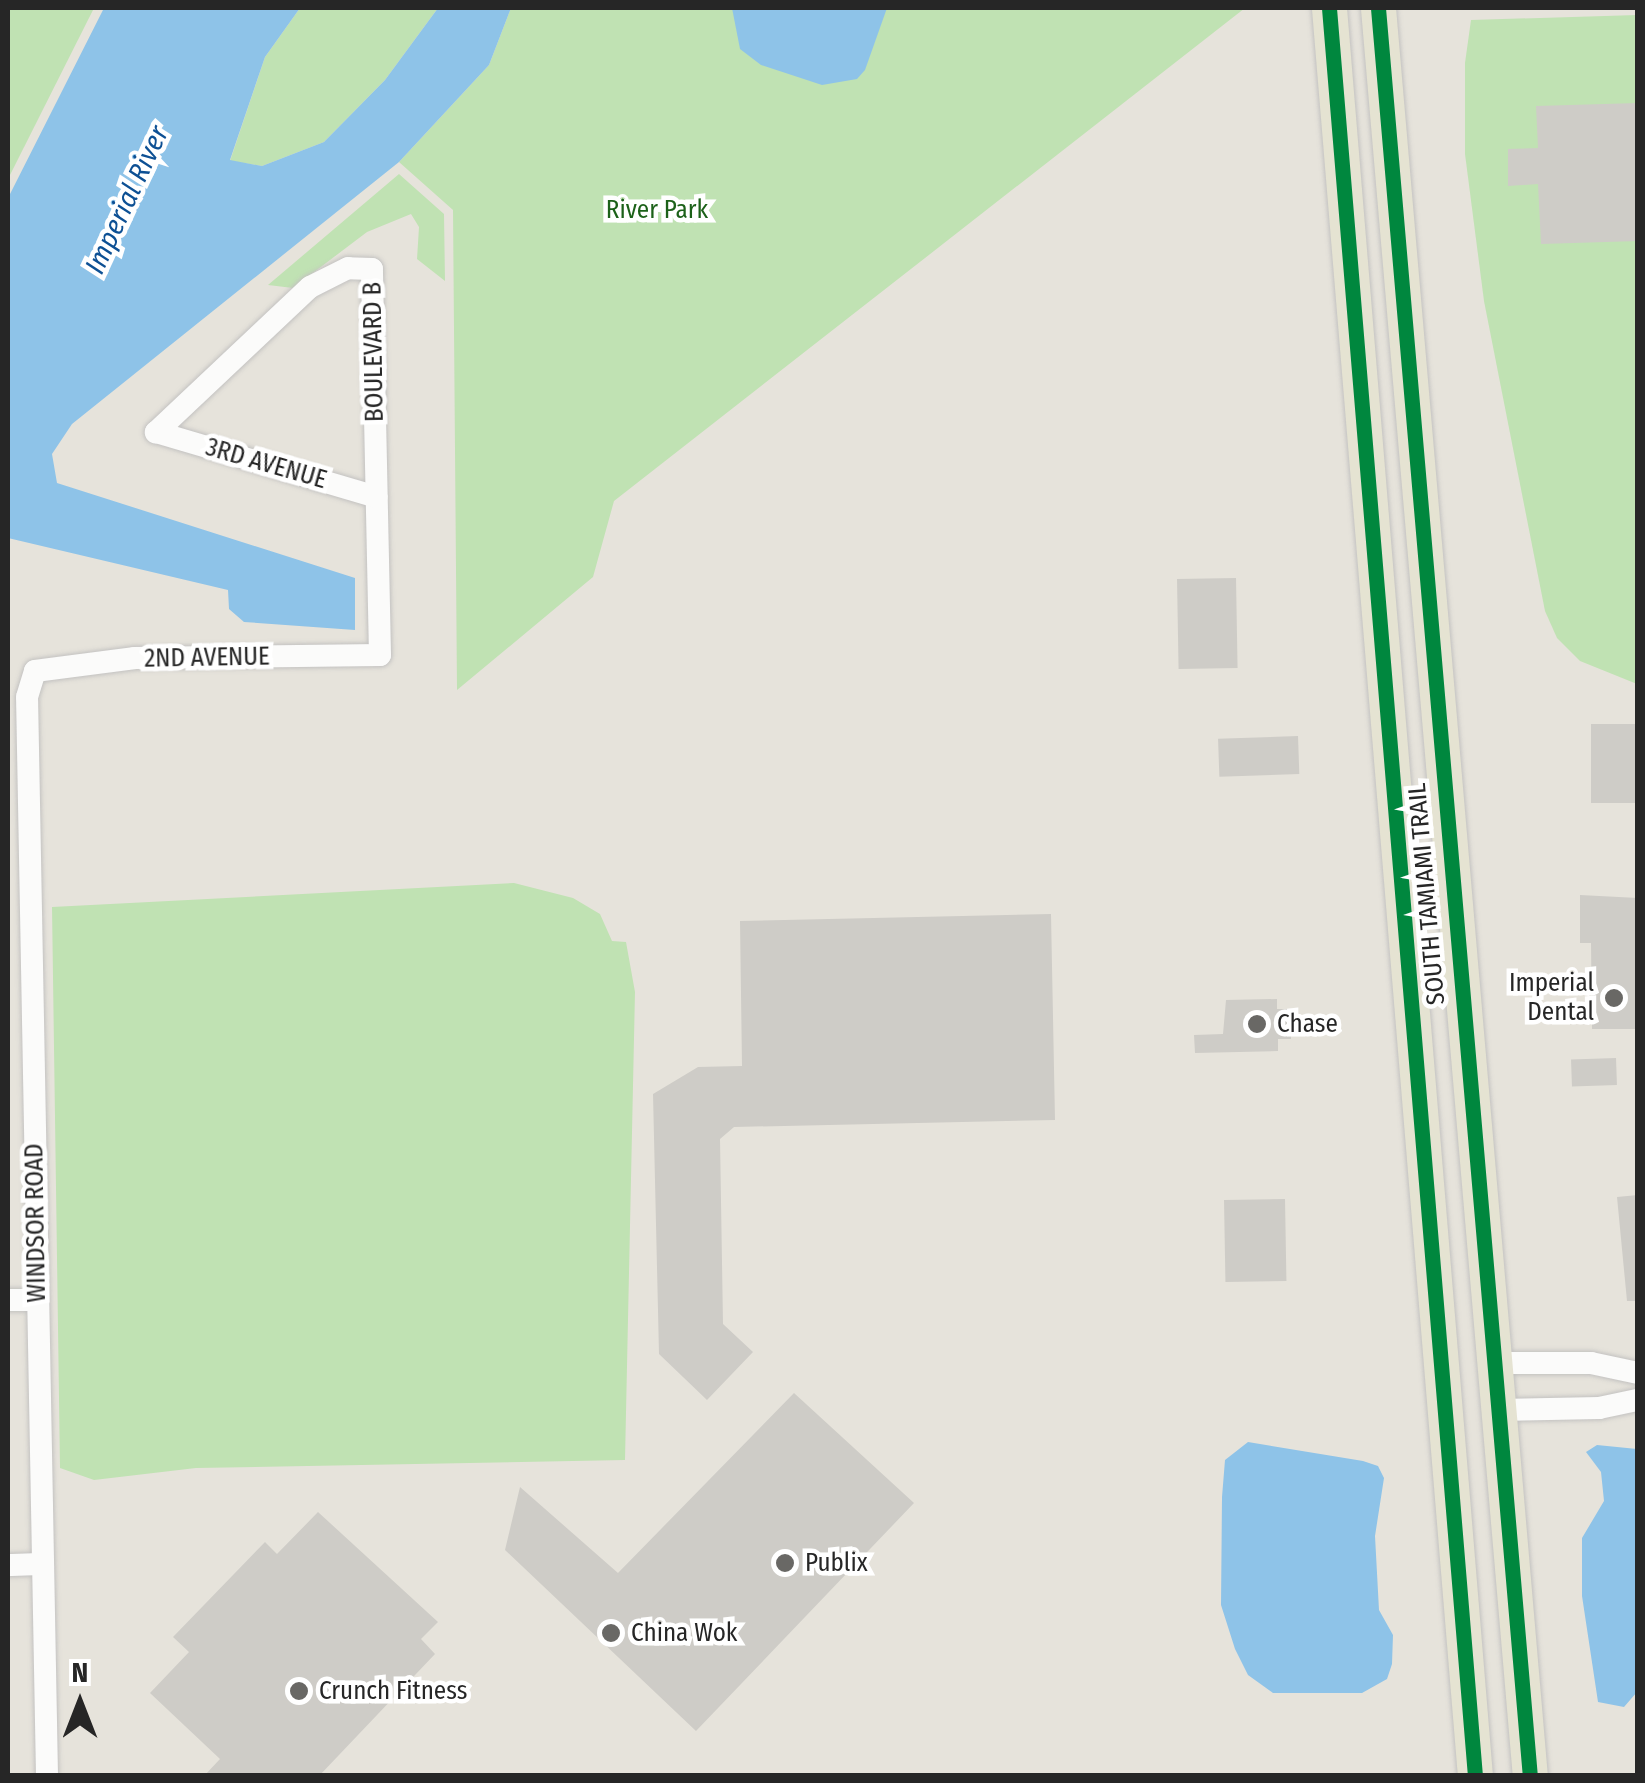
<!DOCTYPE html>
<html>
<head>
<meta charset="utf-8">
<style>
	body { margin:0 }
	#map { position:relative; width:1645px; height:1783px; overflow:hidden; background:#e6e3db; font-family:"Fira Sans Condensed",sans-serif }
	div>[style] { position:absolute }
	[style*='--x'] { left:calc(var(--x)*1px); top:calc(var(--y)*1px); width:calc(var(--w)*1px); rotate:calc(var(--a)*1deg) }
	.green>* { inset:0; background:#c0e2b3 }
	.water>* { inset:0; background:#8ec3e8 }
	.building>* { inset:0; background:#ceccc7; transform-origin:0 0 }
	.roads { filter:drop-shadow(0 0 2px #c3c2c1) drop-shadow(0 0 2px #c3c2c1) }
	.street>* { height:22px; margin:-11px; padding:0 11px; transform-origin:11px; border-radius:11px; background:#fbfbfa }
	.primary>* { height:35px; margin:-17.5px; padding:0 17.5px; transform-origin:17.5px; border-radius:17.5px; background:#e5e3d2 }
	.cycleway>* { height:15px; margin:-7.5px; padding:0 7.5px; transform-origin:7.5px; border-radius:7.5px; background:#00873e }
	.dots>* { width:28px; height:28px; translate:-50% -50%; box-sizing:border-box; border:5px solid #fff; border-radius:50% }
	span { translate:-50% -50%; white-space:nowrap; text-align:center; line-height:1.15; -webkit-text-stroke:9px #fff; paint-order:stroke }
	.park-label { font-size:25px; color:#1c6119 }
	.street-label { font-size:25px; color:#262626 }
	.poi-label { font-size:25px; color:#262626 }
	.right { translate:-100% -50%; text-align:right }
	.left { translate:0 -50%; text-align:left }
	.water-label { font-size:28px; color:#0d5094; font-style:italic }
	.frame { position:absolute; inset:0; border:10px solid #262626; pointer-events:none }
	.north { position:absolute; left:30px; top:1653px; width:100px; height:100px; -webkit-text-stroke:8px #fff; paint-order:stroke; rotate:0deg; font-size:28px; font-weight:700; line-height:40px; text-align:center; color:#262626 }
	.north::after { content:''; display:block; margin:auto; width:35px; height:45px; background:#262626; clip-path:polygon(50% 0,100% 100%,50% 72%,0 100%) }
</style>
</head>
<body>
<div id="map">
	<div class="green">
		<div style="clip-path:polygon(8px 8px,94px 8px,8px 179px)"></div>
		<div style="clip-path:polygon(300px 8px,438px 8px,385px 80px,324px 142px,262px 166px,230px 161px,265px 57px)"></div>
		<div style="clip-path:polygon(511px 8px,1245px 8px,614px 501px,593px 577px,457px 690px,453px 210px,399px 162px,489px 65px)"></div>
		<div style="clip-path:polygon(1637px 15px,1637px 684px,1580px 661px,1557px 638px,1545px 611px,1484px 301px,1465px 154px,1465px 63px,1471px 20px)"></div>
		<div style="clip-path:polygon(399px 174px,444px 214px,445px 281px,417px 259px,419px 227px,411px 214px,367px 232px,293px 288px,268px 285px)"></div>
		<div style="clip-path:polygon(514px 883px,573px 898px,600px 914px,612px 941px,626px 942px,635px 992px,625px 1460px,196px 1468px,94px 1480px,60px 1468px,52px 907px)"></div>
	</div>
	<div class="water">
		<div style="clip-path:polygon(104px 8px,300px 8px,265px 57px,230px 160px,262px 166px,324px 142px,385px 80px,438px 8px,511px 8px,489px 65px,399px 162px,72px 424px,52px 454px,57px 483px,355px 578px,355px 630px,244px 622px,229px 609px,228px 590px,8px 538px,8px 198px)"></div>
		<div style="clip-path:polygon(732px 8px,887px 8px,865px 70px,857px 79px,822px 85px,761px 65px,740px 49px)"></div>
		<div style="clip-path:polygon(1248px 1442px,1363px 1461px,1378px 1466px,1384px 1478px,1375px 1536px,1379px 1610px,1393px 1635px,1392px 1664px,1387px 1679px,1362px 1693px,1273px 1693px,1248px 1675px,1235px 1649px,1221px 1605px,1222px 1497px,1225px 1460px)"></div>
		<div style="clip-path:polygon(1597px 1445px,1637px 1449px,1637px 1692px,1624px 1707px,1598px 1702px,1582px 1596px,1582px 1538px,1604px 1501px,1601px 1472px,1586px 1452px)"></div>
	</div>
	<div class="building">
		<div style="clip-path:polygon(1638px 103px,1638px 241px,1541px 244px,1538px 184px,1508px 186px,1508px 149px,1538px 148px,1536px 106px)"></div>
		<div style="left:1236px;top:578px;width:90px;height:59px;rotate:89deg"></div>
		<div style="left:1591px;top:724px;width:47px;height:79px"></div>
		<div style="left:1298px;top:736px;width:38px;height:80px;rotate:88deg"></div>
		<div style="clip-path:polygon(1580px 895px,1638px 898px,1638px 1029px,1592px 1029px,1591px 943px,1580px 943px)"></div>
		<div style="clip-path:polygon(1051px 914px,1055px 1120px,734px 1127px,720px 1139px,723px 1324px,753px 1352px,707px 1400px,659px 1354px,653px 1094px,698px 1067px,742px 1066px,740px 921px)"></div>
		<div style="clip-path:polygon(1277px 999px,1277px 1009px,1291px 1009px,1291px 1039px,1278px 1039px,1278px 1051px,1195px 1053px,1194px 1035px,1223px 1034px,1226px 1000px)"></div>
		<div style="left:1616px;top:1058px;width:27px;height:45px;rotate:88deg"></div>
		<div style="clip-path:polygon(1638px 1195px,1638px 1301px,1627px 1301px,1617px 1197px)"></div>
		<div style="left:1285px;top:1199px;width:82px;height:61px;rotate:89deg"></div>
		<div style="clip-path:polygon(794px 1393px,914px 1503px,696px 1731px,505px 1550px,520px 1487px,618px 1573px)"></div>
		<div style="clip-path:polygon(318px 1512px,438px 1622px,421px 1639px,435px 1654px,319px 1776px,204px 1776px,220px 1759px,150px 1693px,189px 1652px,173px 1637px,265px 1542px,277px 1554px)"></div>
	</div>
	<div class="roads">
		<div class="street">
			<div style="--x:8;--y:1300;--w:29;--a:0"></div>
			<div style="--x:1495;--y:1363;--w:96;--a:0"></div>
			<div style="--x:1591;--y:1363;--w:48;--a:12"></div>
			<div style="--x:1499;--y:1410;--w:100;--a:-1.1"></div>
			<div style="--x:1599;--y:1408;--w:40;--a:-12"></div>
			<div style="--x:8;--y:1565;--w:35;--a:-2"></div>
			<div style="--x:47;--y:1776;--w:1079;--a:-91.06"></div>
			<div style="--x:27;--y:697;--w:27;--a:-73"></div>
			<div style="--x:35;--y:671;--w:101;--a:-7.4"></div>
			<div style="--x:135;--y:658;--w:245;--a:-0.7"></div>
			<div style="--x:380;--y:655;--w:386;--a:-91.2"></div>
			<div style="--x:372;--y:269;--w:24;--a:-178"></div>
			<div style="--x:348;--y:268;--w:42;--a:153.4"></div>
			<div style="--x:310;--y:287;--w:212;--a:136.7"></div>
			<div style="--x:156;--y:432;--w:230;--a:16.4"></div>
		</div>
		<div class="primary">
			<div style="--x:1329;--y:8;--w:1774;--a:85.28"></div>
			<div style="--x:1378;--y:8;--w:1775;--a:85.09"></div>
		</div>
	</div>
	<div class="cycleway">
		<div style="--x:1329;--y:8;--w:1774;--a:85.28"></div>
		<div style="--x:1378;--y:8;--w:1775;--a:85.09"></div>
	</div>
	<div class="dots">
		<div style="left:1614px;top:998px;background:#696865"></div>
		<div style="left:1257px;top:1024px;background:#696865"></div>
		<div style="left:785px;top:1563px;background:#696865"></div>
		<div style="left:611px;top:1633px;background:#696865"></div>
		<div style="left:299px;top:1691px;background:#696865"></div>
	</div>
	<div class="park-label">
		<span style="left:657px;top:210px">River Park</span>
	</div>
	<div class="street-label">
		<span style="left:374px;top:352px;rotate:-91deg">BOULEVARD B</span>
		<span style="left:266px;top:464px;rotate:16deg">3RD AVENUE</span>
		<span style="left:207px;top:658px;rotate:-1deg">2ND AVENUE</span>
		<span style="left:1427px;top:894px;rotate:-95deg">SOUTH TAMIAMI TRAIL</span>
		<span style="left:36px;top:1223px;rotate:-91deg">WINDSOR ROAD</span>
	</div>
	<div class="poi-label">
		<span class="right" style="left:1594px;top:998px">Imperial<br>Dental</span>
		<span class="left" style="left:1277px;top:1024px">Chase</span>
		<span class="left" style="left:805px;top:1563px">Publix</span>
		<span class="left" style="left:631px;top:1633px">China Wok</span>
		<span class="left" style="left:319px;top:1691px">Crunch Fitness</span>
	</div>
	<div class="water-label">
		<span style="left:127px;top:200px;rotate:-65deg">Imperial River</span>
	</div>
	<div class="frame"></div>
	<div class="north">N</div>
</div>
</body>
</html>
